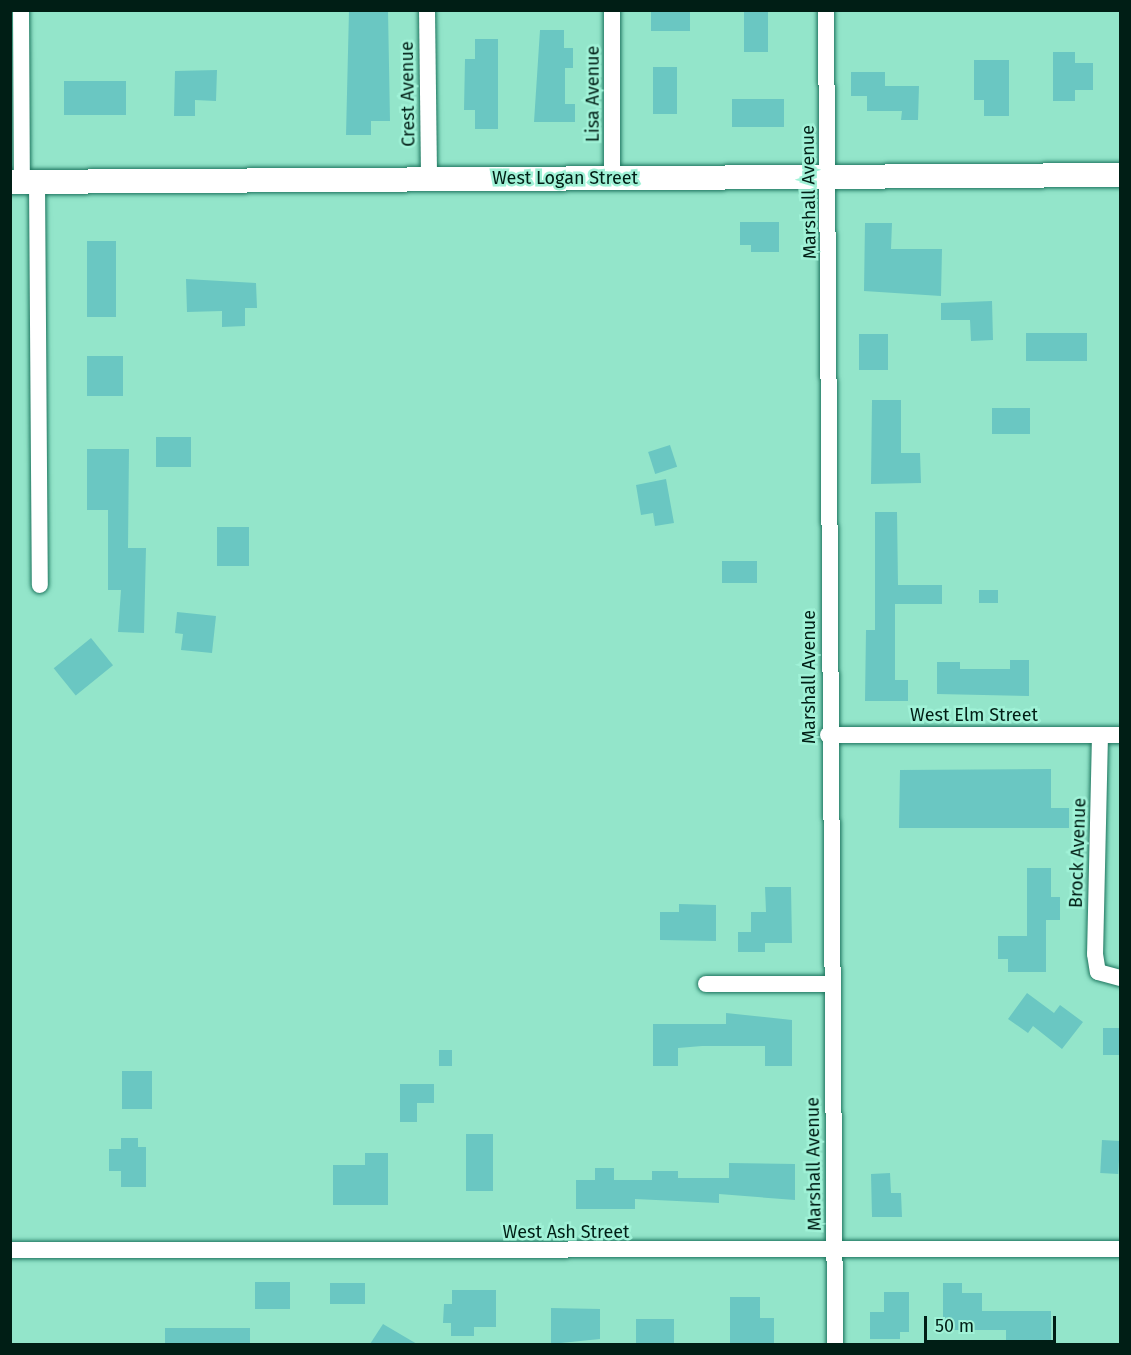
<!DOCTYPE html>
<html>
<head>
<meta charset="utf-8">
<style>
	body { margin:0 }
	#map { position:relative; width:1131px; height:1355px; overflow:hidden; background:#93e5ca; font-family:"Fira Sans",sans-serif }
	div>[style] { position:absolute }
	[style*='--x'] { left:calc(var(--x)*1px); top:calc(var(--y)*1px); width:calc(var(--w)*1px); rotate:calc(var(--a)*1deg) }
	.building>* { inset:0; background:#6ac7c2; transform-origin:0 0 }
	.roads { filter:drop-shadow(0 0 2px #1d755e) drop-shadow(0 0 2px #1d755e) }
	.street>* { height:16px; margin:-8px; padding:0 8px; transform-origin:8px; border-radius:8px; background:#fff }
	.secondary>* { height:24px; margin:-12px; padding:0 12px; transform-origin:12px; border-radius:12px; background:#fff }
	span { translate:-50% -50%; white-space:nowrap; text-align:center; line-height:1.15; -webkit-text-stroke:5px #a0f2d7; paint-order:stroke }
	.street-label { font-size:18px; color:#001e15 }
	.frame { position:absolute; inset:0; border:12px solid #001e15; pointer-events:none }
	.scale { position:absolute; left:924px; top:1316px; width:132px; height:27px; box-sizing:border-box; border:3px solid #001e15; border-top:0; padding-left:8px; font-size:18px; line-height:21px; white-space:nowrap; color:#001e15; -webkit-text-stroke:4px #a0f2d7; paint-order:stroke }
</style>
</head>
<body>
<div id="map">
	<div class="building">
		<div style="clip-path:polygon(349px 10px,388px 10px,390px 121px,371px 121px,371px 135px,346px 135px)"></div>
		<div style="left:651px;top:10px;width:39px;height:21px"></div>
		<div style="left:744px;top:10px;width:24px;height:42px"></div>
		<div style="clip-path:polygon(540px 30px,564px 30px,564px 48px,573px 48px,573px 68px,565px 68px,565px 104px,575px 104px,575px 122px,534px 122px)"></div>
		<div style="clip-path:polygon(475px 39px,498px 39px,498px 129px,475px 129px,475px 110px,464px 110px,465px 59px,475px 59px)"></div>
		<div style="clip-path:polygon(1053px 52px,1075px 52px,1075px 63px,1093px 63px,1093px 90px,1075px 90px,1075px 101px,1053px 101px)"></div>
		<div style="clip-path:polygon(974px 60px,1009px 60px,1009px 116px,984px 116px,984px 100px,974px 100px)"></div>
		<div style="left:653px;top:67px;width:24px;height:47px"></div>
		<div style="clip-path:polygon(217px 70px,216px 101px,195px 100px,195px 116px,174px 116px,175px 71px)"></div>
		<div style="clip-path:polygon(851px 72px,885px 72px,885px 86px,919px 86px,918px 120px,901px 120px,902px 111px,867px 111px,867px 96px,851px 96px)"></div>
		<div style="left:64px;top:81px;width:62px;height:34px"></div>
		<div style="left:732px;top:99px;width:52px;height:28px"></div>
		<div style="clip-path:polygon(740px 222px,779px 222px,779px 252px,751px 252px,751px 245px,740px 245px)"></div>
		<div style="clip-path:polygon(865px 223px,892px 223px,891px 249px,942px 249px,941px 296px,864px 291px)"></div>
		<div style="left:87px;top:241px;width:29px;height:76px"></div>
		<div style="clip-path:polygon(186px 279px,256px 283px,257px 308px,245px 308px,245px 326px,222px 327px,222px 311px,187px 312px)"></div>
		<div style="clip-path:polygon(992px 301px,993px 340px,971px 341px,970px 320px,941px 320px,941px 303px)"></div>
		<div style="left:1026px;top:333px;width:61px;height:28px"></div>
		<div style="left:859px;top:334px;width:29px;height:36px"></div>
		<div style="left:87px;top:356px;width:36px;height:40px"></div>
		<div style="clip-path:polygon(872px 400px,901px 400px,901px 453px,920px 453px,921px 483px,871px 484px)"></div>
		<div style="left:992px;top:408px;width:38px;height:26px"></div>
		<div style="left:156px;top:437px;width:35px;height:30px"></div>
		<div style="left:670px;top:445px;width:23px;height:23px;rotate:72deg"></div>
		<div style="clip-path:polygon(87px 449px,129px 449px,128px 548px,146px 548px,144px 633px,118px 632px,121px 590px,108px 590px,108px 510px,87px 510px)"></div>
		<div style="clip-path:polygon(666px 479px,674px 523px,655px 526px,653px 513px,641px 515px,636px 485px)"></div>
		<div style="clip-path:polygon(875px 512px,897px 512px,898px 585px,942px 585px,942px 604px,895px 604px,895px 680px,908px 680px,908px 701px,865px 701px,866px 630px,875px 630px)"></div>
		<div style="left:217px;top:527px;width:32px;height:39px"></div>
		<div style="left:722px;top:561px;width:35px;height:22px"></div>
		<div style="left:979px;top:590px;width:19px;height:13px"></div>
		<div style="clip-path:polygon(177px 612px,216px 616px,212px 653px,181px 650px,183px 634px,175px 633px)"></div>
		<div style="left:91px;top:638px;width:35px;height:48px;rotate:51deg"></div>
		<div style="clip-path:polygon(1010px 660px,1029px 660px,1029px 696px,937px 694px,937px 662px,960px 662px,960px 669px,1010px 669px)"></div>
		<div style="clip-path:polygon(1051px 769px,1051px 808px,1069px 808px,1069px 828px,899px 828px,900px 770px)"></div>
		<div style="clip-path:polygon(1027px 868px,1051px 868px,1051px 897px,1060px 897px,1060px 920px,1046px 920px,1046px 972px,1008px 972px,1008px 959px,998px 959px,998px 936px,1027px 936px)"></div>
		<div style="clip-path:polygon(765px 887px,791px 887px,792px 943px,765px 943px,765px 952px,738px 952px,738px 932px,751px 932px,751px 912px,766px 912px)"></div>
		<div style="clip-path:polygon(679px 904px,716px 905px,716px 941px,660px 940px,660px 912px,679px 912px)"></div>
		<div style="clip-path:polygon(1027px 993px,1054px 1013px,1060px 1005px,1083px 1022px,1062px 1049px,1033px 1026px,1028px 1033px,1008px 1019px)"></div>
		<div style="clip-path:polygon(726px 1013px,792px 1020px,792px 1066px,765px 1066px,765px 1046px,702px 1046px,678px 1048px,678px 1066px,653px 1066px,653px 1024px,726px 1024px)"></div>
		<div style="left:1103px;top:1028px;width:17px;height:27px"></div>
		<div style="left:439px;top:1050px;width:13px;height:16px"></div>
		<div style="left:122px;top:1071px;width:30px;height:38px"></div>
		<div style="clip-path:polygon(400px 1084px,434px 1084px,434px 1103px,417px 1103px,417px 1122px,400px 1122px)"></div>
		<div style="left:466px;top:1134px;width:27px;height:57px"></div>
		<div style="clip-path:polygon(121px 1138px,138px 1138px,138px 1147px,146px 1147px,146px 1187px,121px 1187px,121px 1171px,109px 1171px,109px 1149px,121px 1149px)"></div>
		<div style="left:1102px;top:1140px;width:18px;height:33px;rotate:3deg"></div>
		<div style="clip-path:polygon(365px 1153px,388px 1153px,388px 1205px,333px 1205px,333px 1165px,365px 1165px)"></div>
		<div style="clip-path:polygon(729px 1163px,795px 1164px,795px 1200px,719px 1194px,719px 1203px,635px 1199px,635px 1209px,576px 1209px,576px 1180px,595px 1180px,595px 1168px,614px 1168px,614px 1180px,652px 1180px,652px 1171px,678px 1171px,678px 1178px,729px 1178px)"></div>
		<div style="clip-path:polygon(890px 1173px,891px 1193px,901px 1193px,902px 1217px,872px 1217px,871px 1174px)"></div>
		<div style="left:255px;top:1282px;width:35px;height:27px"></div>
		<div style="left:330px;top:1283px;width:35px;height:21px"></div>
		<div style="clip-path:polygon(943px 1283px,962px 1283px,962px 1293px,982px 1293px,982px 1311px,1051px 1311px,1051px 1340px,1006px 1344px,1006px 1330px,943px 1330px)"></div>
		<div style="clip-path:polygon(452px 1290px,496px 1290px,496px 1327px,474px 1327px,474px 1336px,451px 1336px,451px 1323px,443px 1323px,444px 1304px,452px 1304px)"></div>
		<div style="clip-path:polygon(884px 1292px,909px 1292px,909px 1332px,900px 1332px,900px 1339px,870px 1339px,870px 1312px,884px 1312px)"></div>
		<div style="clip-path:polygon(730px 1297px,760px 1297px,760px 1318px,774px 1318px,774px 1344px,730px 1344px)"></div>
		<div style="clip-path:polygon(551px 1308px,600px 1309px,600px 1339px,551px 1344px)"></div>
		<div style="left:636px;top:1319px;width:38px;height:25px"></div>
		<div style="clip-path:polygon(383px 1324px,417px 1344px,370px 1344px)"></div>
		<div style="left:165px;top:1328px;width:85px;height:16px"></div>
	</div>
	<div class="roads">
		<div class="street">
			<div style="--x:21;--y:10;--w:172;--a:89.7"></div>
			<div style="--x:427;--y:10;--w:168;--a:89.3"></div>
			<div style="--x:612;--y:10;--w:167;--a:90"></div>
			<div style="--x:826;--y:10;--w:1334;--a:89.61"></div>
			<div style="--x:37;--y:181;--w:404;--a:89.6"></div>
			<div style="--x:828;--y:735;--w:292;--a:0"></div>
			<div style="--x:1100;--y:735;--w:219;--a:91.3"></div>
			<div style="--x:1095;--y:954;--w:18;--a:81"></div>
			<div style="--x:1098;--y:972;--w:23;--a:15"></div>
			<div style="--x:706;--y:984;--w:126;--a:0"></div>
			<div style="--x:10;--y:1250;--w:1110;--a:-0.05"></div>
		</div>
		<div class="secondary">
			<div style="--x:10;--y:182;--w:1110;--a:-0.36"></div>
		</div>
	</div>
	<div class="street-label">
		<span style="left:408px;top:94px;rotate:-91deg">Crest Avenue</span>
		<span style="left:593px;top:94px;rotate:-90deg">Lisa Avenue</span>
		<span style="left:565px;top:178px">West Logan Street</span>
		<span style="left:809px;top:192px;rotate:-91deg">Marshall Avenue</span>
		<span style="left:809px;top:677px;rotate:-90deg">Marshall Avenue</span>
		<span style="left:974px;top:715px">West Elm Street</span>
		<span style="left:1078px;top:853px;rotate:-88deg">Brock Avenue</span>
		<span style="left:814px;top:1164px;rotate:-91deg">Marshall Avenue</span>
		<span style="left:566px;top:1232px">West Ash Street</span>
	</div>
	<div class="frame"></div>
	<div class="scale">50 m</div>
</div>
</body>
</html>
